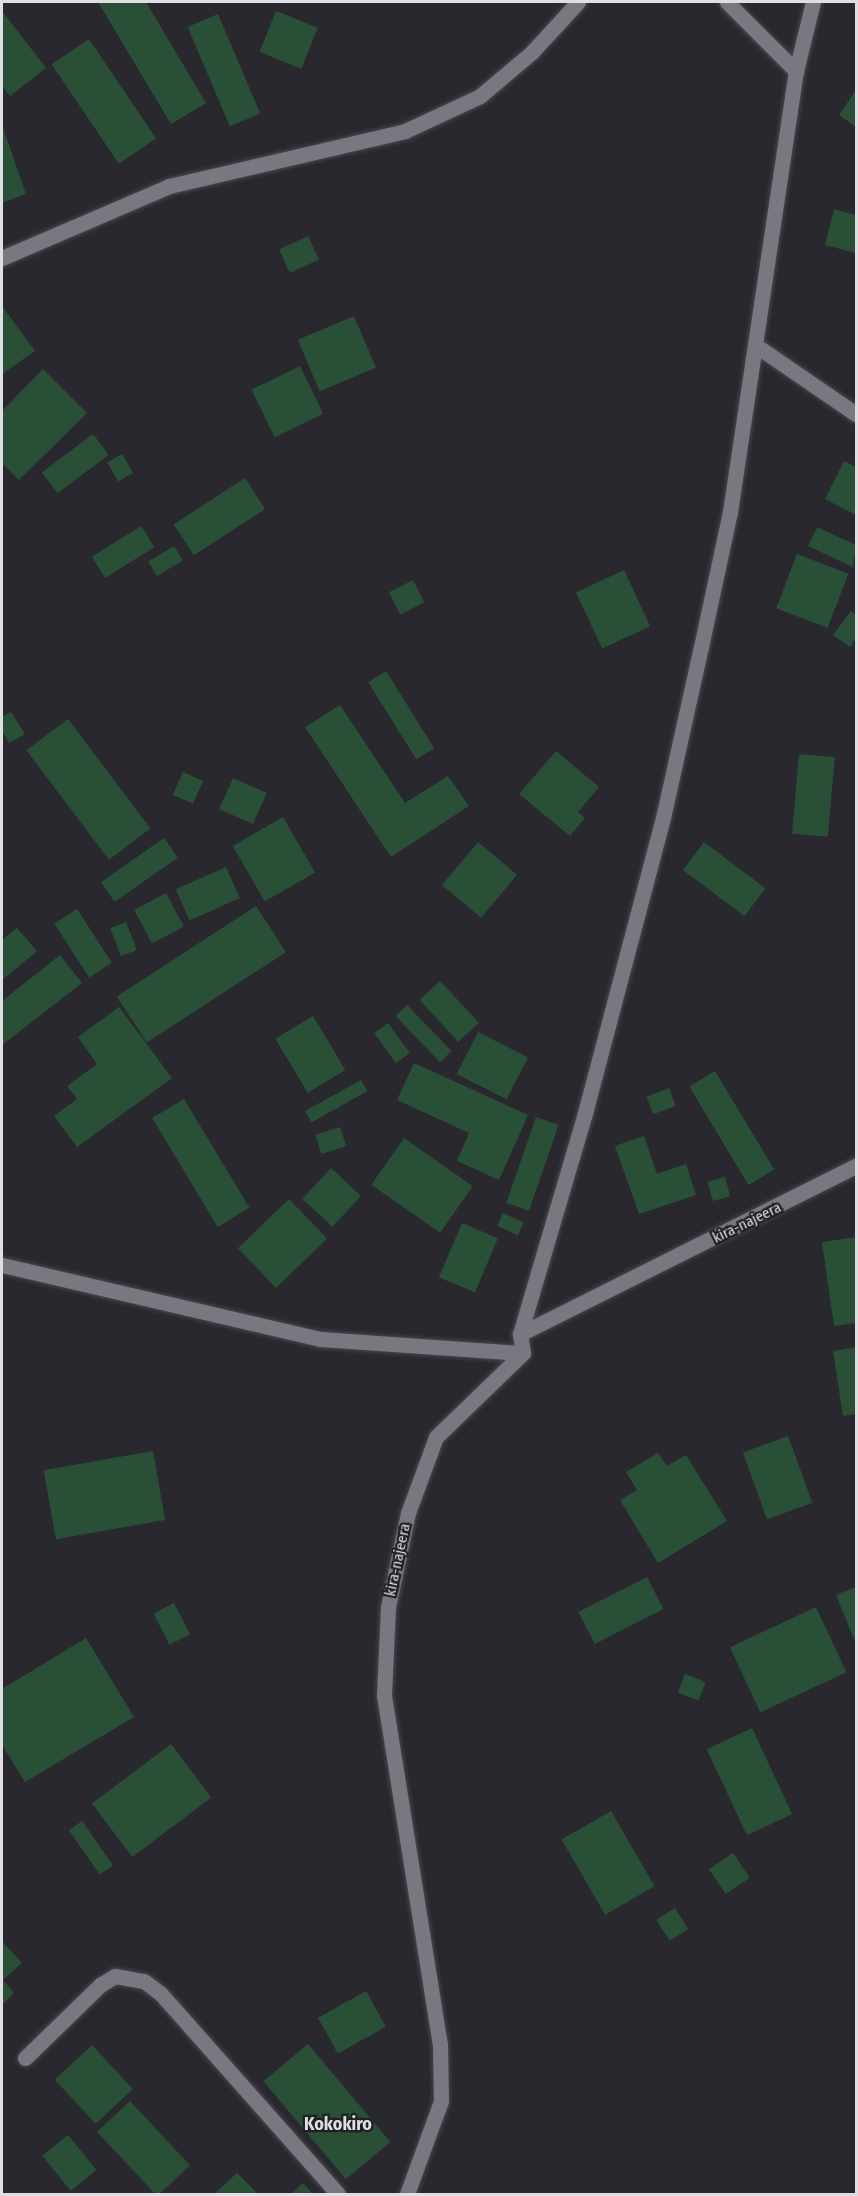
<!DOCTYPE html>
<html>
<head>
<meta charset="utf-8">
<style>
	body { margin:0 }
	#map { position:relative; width:858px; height:2196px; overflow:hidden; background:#29282f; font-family:"Fira Sans Condensed",sans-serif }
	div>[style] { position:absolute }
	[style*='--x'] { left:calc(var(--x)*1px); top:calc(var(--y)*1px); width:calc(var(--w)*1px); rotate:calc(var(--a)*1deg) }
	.building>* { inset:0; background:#295037; transform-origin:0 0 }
	.roads { filter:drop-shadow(0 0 2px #47474c) drop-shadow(0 0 2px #47474c) }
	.minor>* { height:15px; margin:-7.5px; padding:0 7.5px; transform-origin:7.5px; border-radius:7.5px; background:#797880 }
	span { translate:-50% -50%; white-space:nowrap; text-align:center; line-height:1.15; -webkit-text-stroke:4.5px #1f1f25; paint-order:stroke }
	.street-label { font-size:15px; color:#dfdfe3 }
	.quarter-label { font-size:18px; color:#dfdfe3; font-weight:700 }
	.frame { position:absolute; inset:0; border:3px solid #dfdfe3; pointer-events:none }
</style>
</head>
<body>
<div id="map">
	<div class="building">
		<div style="clip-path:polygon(98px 2px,146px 2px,206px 103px,171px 124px)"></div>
		<div style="clip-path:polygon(2px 11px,46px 68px,10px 96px,2px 86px)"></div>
		<div style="left:276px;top:11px;width:45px;height:44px;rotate:22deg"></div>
		<div style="left:218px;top:14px;width:108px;height:33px;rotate:67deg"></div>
		<div style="left:89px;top:39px;width:120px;height:45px;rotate:56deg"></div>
		<div style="clip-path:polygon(856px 90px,856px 127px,839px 115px)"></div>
		<div style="clip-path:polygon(2px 125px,26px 194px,2px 203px)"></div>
		<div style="clip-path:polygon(834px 209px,856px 215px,856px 253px,825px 245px)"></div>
		<div style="left:308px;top:236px;width:26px;height:32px;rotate:65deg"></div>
		<div style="clip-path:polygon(2px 306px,35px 351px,2px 374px)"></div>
		<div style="left:354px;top:316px;width:56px;height:61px;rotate:67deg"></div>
		<div style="left:300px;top:366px;width:53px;height:54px;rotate:64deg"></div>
		<div style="clip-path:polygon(43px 369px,87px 413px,19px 480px,2px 463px,2px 411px)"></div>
		<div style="left:93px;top:434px;width:26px;height:64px;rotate:53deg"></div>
		<div style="left:122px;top:454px;width:22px;height:17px;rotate:60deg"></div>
		<div style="clip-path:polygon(844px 461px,856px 467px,856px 515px,825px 499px)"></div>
		<div style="left:245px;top:478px;width:37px;height:85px;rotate:57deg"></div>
		<div style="left:141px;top:526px;width:25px;height:58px;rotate:58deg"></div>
		<div style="clip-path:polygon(817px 527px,856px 545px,853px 567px,808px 546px)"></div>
		<div style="left:174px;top:546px;width:17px;height:30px;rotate:59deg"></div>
		<div style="left:797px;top:554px;width:55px;height:58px;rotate:21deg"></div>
		<div style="left:624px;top:570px;width:62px;height:53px;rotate:65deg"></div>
		<div style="left:413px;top:580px;width:25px;height:27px;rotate:63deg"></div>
		<div style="clip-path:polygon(851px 611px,856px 615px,856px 638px,850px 647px,833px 635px)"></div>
		<div style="left:386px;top:671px;width:91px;height:21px;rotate:58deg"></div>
		<div style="clip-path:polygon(340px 705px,405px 803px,448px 776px,469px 806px,391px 857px,305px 727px)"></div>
		<div style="clip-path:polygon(11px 712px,25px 734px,9px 743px,2px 730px,2px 717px)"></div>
		<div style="left:68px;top:719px;width:137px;height:52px;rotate:53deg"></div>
		<div style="clip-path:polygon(556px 751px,599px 787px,578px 812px,585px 818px,570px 836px,519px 794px)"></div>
		<div style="left:799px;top:754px;width:36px;height:80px;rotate:5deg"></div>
		<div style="left:183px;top:772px;width:22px;height:25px;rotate:24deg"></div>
		<div style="left:233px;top:778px;width:37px;height:34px;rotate:24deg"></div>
		<div style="left:283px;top:817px;width:64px;height:58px;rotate:60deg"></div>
		<div style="left:164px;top:838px;width:24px;height:77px;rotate:55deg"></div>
		<div style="left:478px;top:842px;width:51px;height:56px;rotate:40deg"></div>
		<div style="left:704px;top:842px;width:77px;height:35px;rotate:37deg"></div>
		<div style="left:226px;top:867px;width:34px;height:55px;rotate:66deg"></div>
		<div style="left:166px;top:893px;width:38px;height:36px;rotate:62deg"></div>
		<div style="left:256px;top:906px;width:55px;height:166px;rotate:57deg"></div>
		<div style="left:77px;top:909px;width:64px;height:27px;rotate:57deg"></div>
		<div style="left:126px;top:922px;width:30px;height:17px;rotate:69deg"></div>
		<div style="clip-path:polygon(17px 928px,37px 951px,2px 980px,2px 940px)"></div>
		<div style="clip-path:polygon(60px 955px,82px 983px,2px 1045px,2px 1001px)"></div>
		<div style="left:440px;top:981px;width:57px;height:28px;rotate:47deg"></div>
		<div style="left:407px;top:1005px;width:64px;height:16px;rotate:46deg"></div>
		<div style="clip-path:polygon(119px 1007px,172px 1078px,77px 1147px,54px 1116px,77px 1099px,67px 1086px,97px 1064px,78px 1037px)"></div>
		<div style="left:313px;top:1016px;width:63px;height:44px;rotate:59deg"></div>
		<div style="left:388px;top:1023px;width:37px;height:17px;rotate:54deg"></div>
		<div style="left:478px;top:1032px;width:56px;height:47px;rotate:27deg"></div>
		<div style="clip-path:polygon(414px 1063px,528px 1115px,499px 1180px,457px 1161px,469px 1133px,397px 1100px)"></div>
		<div style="left:715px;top:1071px;width:115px;height:30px;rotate:59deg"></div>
		<div style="left:361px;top:1080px;width:13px;height:64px;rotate:61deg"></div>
		<div style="left:669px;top:1088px;width:19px;height:24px;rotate:69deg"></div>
		<div style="left:184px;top:1099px;width:127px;height:37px;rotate:59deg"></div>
		<div style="left:536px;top:1117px;width:24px;height:91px;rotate:19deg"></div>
		<div style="left:340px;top:1127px;width:20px;height:26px;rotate:72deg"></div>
		<div style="clip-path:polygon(644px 1136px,657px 1174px,686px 1164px,696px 1195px,639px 1214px,615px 1146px)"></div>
		<div style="left:404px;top:1138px;width:84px;height:57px;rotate:35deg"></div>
		<div style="left:331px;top:1168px;width:41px;height:42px;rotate:43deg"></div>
		<div style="left:725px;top:1177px;width:20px;height:18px;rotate:75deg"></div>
		<div style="left:289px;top:1199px;width:55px;height:71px;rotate:46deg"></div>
		<div style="left:503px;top:1213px;width:23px;height:14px;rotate:25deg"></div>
		<div style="left:462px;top:1223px;width:39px;height:59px;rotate:23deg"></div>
		<div style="clip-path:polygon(856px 1237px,856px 1323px,834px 1326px,822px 1242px)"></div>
		<div style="clip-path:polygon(856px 1347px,856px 1414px,843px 1416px,833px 1351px)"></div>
		<div style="left:788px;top:1436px;width:71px;height:48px;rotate:70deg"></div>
		<div style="left:153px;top:1451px;width:70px;height:111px;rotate:80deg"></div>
		<div style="clip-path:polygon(658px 1453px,667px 1466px,686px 1455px,727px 1521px,658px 1563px,620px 1500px,637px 1490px,626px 1472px)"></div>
		<div style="left:647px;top:1577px;width:36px;height:77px;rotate:63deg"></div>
		<div style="clip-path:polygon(856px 1587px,856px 1644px,836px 1595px)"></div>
		<div style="left:174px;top:1603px;width:35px;height:23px;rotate:63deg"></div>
		<div style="left:816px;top:1607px;width:72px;height:95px;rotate:65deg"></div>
		<div style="clip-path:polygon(86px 1638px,134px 1717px,25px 1782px,2px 1745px,2px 1689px)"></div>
		<div style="left:685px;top:1674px;width:22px;height:20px;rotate:21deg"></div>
		<div style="left:752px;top:1728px;width:95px;height:50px;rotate:65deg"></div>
		<div style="left:171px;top:1744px;width:67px;height:99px;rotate:53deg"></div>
		<div style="left:611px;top:1811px;width:87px;height:57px;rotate:60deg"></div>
		<div style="left:82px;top:1821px;width:54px;height:16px;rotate:55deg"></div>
		<div style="left:733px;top:1853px;width:30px;height:29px;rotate:56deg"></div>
		<div style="left:675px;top:1908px;width:25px;height:22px;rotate:58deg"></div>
		<div style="clip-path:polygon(2px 1941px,22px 1963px,3px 1980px,14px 1993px,2px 2005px)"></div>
		<div style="left:366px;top:1991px;width:41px;height:55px;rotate:61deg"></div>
		<div style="left:308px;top:2044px;width:128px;height:58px;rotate:50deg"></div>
		<div style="left:92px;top:2045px;width:60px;height:51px;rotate:47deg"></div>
		<div style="left:130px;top:2101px;width:88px;height:45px;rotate:47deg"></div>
		<div style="left:68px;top:2135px;width:45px;height:33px;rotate:51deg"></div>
		<div style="clip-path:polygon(237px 2173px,258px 2194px,214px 2194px)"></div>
		<div style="clip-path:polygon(303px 2183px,313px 2194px,291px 2194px)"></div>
	</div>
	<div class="roads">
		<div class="minor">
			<div style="--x:727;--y:2;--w:98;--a:45"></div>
			<div style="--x:2;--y:258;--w:182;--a:-23.3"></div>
			<div style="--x:169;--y:186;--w:242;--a:-13.1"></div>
			<div style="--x:405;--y:131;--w:83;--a:-25"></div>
			<div style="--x:480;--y:96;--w:68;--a:-40.2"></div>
			<div style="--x:532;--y:52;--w:68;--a:-47.4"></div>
			<div style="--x:758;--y:347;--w:119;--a:34.4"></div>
			<div style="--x:2;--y:1265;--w:327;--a:13.1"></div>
			<div style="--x:321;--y:1339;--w:202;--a:4"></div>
			<div style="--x:520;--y:1334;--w:230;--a:-73.6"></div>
			<div style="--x:585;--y:1113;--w:305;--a:-75.2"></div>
			<div style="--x:663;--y:818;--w:175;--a:-77.5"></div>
			<div style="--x:701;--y:647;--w:138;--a:-77.9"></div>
			<div style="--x:730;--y:512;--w:446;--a:-81.5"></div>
			<div style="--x:796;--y:71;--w:71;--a:-76.2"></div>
			<div style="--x:25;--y:2058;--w:105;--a:-44.2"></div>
			<div style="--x:100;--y:1985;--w:17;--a:-31"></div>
			<div style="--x:115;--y:1976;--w:29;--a:10"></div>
			<div style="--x:144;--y:1981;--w:21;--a:37"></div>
			<div style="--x:161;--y:1994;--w:267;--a:48.5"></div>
			<div style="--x:407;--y:2194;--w:99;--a:-69.9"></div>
			<div style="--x:441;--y:2101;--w:56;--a:-91"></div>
			<div style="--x:440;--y:2045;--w:354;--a:-99.1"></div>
			<div style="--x:384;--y:1695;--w:88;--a:-87.4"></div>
			<div style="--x:388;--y:1607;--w:96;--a:-78"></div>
			<div style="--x:408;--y:1513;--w:81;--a:-69.8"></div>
			<div style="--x:436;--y:1437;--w:121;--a:-44"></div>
			<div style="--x:523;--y:1353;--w:19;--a:-99"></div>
			<div style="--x:520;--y:1334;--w:376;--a:-26.6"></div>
		</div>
	</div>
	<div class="street-label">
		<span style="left:747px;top:1223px;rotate:-26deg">kira-najeera</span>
		<span style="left:398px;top:1560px;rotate:-78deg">kira-najeera</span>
	</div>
	<div class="quarter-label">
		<span style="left:338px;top:2124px">Kokokiro</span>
	</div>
	<div class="frame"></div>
</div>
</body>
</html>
